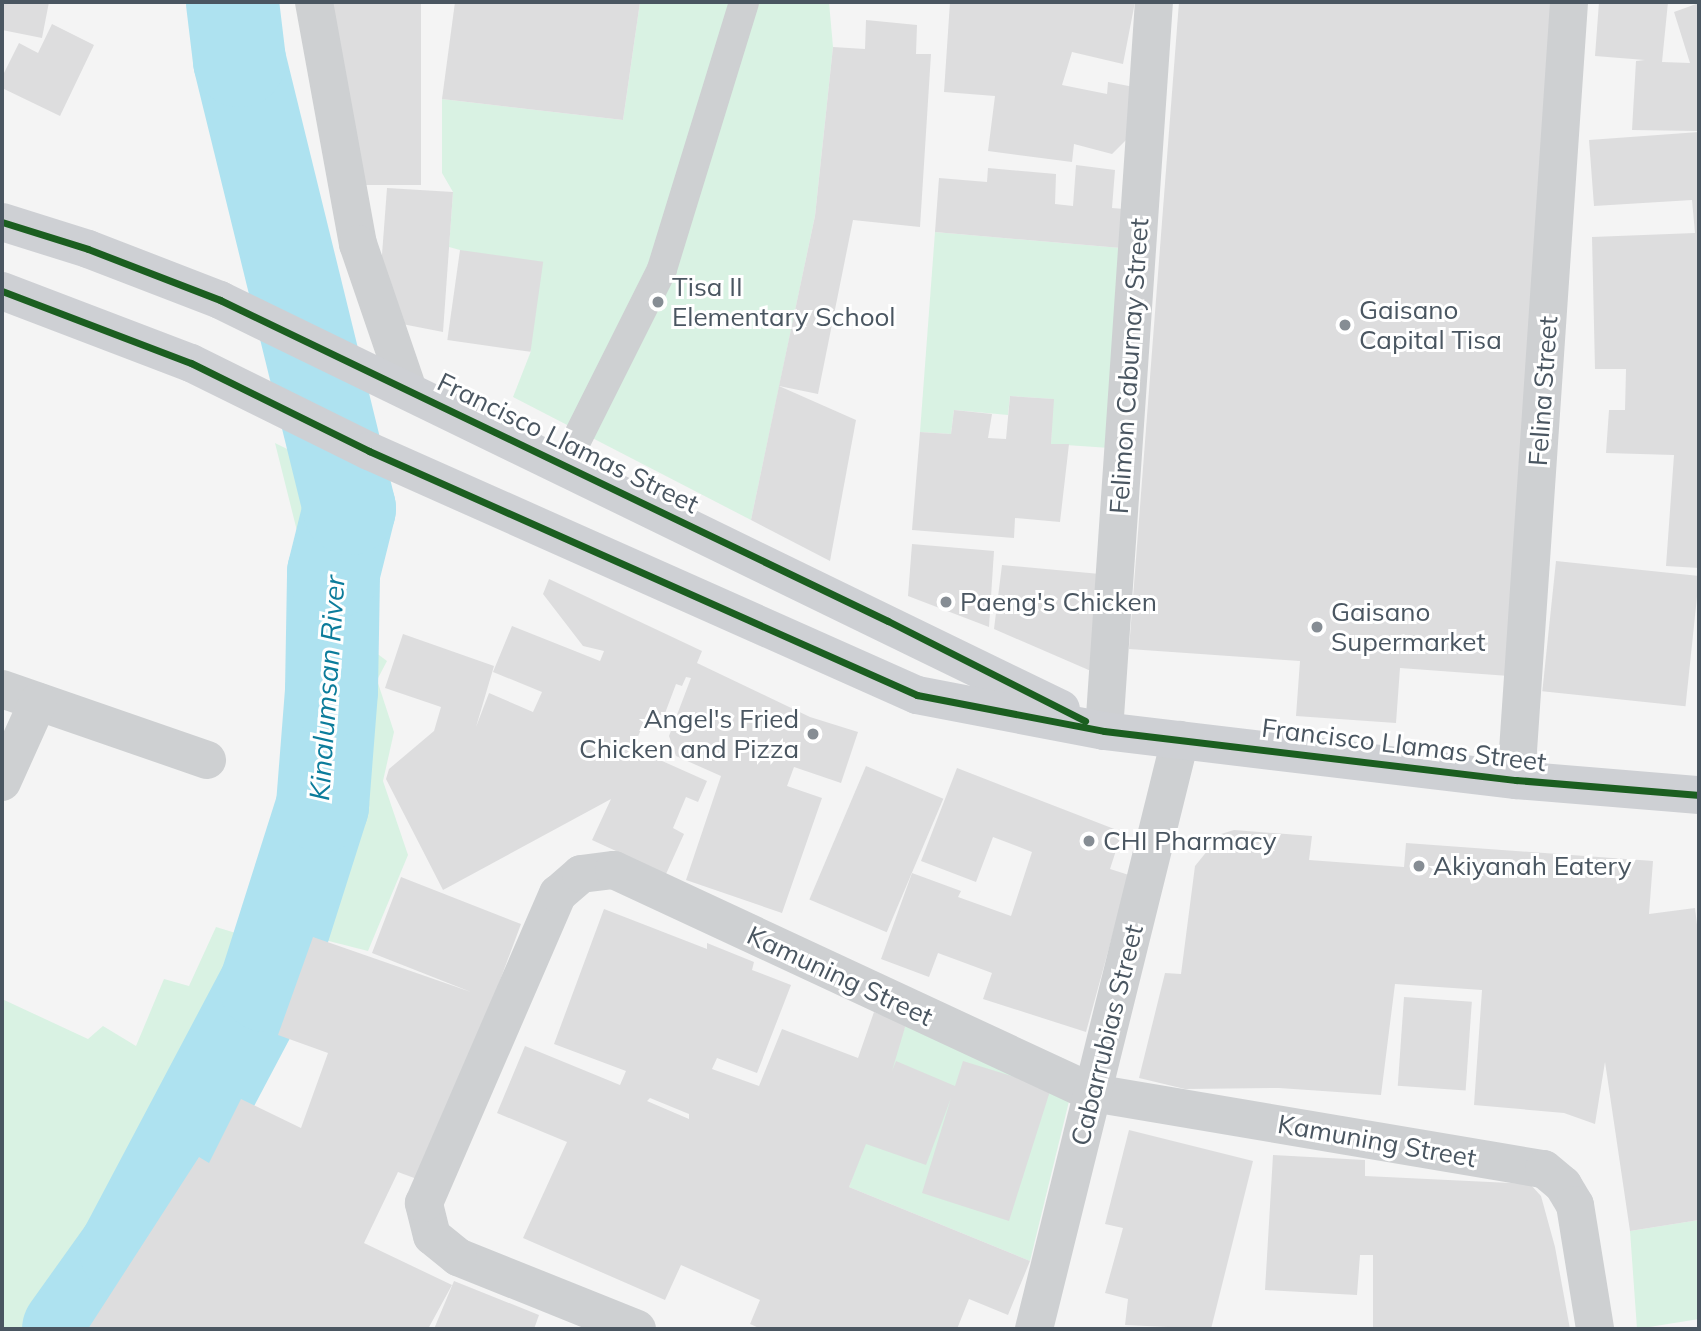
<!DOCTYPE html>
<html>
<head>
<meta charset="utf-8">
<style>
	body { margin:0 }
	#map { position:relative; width:1701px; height:1331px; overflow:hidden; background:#f4f4f4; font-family:Mulish,sans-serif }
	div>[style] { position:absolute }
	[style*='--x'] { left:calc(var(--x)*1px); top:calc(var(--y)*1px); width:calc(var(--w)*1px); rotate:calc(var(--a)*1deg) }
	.green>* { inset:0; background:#d9f2e3 }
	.river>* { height:93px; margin:-46.5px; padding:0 46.5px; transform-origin:46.5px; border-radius:46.5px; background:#aee2f0 }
	.building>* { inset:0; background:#ddddde; transform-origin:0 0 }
	.lane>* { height:30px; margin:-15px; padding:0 15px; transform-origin:15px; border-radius:15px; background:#ced0d2 }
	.street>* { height:38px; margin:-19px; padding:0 19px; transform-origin:19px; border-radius:19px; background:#ced0d2 }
	.secondary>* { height:38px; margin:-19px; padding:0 19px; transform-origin:19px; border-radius:19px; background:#ced0d4 }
	.cycleway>* { height:7px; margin:-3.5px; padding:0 3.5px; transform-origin:3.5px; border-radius:3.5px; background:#1b5e20 }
	.dots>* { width:19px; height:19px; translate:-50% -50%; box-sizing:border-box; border:4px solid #fff; border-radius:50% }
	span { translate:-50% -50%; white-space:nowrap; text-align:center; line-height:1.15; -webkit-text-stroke:6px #fff; paint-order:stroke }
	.poi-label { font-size:26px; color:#4a5661 }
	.left { translate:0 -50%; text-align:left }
	.right { translate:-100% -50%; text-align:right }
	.street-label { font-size:26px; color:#4a5661 }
	.water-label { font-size:28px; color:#0c7c9b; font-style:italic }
	.frame { position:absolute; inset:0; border:4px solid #4a5661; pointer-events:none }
</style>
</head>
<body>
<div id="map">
	<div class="green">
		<div style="clip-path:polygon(640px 2px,829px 2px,833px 47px,815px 216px,751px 520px,513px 397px,531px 351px,460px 250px,449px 247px,453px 192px,442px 173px,442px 99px,623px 120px)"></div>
		<div style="clip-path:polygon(935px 232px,1121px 248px,1110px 448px,1051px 444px,1053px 399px,1010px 396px,1008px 415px,954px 410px,951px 434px,920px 432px)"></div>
		<div style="clip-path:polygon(275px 443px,356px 483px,347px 516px,358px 537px,347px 631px,387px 661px,377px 680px,394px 732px,383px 781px,408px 855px,368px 951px,313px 937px,295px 956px,231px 1098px,88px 1329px,2px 1329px,2px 999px,88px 1039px,103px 1026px,136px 1046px,164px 979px,189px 986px,216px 927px,239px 934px,246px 904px,287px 805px,303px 727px,309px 579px)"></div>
		<div style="clip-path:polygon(907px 1021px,1072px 1089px,1030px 1261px,849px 1187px)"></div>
		<div style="clip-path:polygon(1699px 1220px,1699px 1319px,1637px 1329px,1630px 1231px)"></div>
	</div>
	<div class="river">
		<div style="--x:68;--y:1329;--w:98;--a:-54.5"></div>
		<div style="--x:125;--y:1249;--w:299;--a:-62.1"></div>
		<div style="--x:265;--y:985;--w:189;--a:-72.4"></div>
		<div style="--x:322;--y:805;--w:115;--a:-85.5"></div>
		<div style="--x:331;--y:690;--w:118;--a:-89"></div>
		<div style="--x:333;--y:572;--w:66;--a:-76"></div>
		<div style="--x:349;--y:508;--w:461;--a:-103.8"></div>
		<div style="--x:239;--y:60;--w:58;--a:-96.9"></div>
	</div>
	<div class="building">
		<div style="clip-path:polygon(2px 2px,49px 2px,42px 38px,2px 30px)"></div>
		<div style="left:333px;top:2px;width:88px;height:183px"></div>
		<div style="clip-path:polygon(455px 2px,640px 2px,623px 120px,442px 99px)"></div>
		<div style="clip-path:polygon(950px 2px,1135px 2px,1123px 64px,1072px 52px,1062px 85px,1107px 94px,1108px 82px,1134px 87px,1127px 139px,1112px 154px,1074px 144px,1072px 162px,988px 151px,995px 96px,944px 92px)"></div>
		<div style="clip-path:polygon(1179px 2px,1561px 2px,1509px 676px,1400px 668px,1396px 723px,1296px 716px,1300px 661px,1129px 649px)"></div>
		<div style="clip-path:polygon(1599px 2px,1668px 2px,1662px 62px,1690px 63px,1674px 12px,1699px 3px,1699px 131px,1632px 130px,1636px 61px,1645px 60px,1595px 56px)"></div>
		<div style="clip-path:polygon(866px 20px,917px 25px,916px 54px,931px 54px,920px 227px,853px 220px,818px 394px,779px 386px,815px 216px,833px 47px,865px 49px)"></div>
		<div style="clip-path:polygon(52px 24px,94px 45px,60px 116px,2px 88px,2px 77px,19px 43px,38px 53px)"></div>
		<div style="clip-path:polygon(1699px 132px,1699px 568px,1666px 566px,1674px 455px,1606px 453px,1609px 410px,1625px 410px,1626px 369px,1595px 369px,1592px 237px,1695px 233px,1692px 200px,1594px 206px,1589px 140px)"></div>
		<div style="clip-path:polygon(1076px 165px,1115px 170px,1112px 208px,1124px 209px,1121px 248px,935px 232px,939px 178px,987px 182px,988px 168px,1056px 174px,1055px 204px,1073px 206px)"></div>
		<div style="clip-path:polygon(387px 188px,453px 192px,443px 332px,397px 323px,381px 268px)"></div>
		<div style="left:460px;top:250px;width:84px;height:91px;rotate:8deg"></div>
		<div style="clip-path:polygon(779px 386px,856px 420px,830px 561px,751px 520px)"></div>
		<div style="clip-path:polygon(1010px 396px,1054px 399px,1051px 444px,1069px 444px,1060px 522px,1015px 518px,1014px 538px,912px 530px,920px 432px,951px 434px,954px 410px,992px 414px,988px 438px,1006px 439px)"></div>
		<div style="clip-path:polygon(912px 544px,994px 551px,989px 627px,908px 596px)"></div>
		<div style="left:1556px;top:561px;width:144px;height:131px;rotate:6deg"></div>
		<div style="clip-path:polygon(1002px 565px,1100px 574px,1091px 671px,994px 629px)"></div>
		<div style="clip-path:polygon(549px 579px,702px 651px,697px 663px,810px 717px,858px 732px,841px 783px,794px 767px,787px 786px,822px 798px,782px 913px,686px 880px,721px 776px,676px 756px,669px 736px,691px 678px,686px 677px,682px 686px,676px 684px,664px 716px,649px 711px,633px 748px,707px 781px,698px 802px,686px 797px,673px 828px,684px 834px,666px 874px,592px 840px,611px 799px,443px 890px,386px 779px,389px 769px,434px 731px,441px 707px,385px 688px,403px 634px,494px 666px,476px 727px,489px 693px,533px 712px,542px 692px,493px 672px,512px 626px,600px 661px,604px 651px,583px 646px,543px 594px)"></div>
		<div style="left:866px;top:766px;width:84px;height:145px;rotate:23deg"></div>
		<div style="clip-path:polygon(957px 768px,1122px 832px,1110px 869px,1129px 875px,1086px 1032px,983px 999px,992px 973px,938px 953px,929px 977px,881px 959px,912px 873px,961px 891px,958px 897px,1011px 916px,1032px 852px,993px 837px,976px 882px,921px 861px)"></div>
		<div style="clip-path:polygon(1234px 830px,1312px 836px,1309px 860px,1404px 867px,1406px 843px,1653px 861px,1649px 914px,1695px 908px,1699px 941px,1699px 1220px,1630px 1231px,1605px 1062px,1595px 1124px,1564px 1113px,1474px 1105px,1482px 990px,1395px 984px,1381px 1095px,1279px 1088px,1185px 1089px,1139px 1078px,1165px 973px,1181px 974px,1195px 866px,1221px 834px)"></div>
		<div style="clip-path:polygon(401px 877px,521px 924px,425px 1182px,398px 1172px,364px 1243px,452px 1285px,428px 1329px,88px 1329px,199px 1157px,209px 1163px,241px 1099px,301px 1128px,328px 1053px,278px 1035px,313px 937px,471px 992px,372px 953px)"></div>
		<div style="clip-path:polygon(evenodd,604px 909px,707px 949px,707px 943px,754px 962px,752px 970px,791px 985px,757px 1073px,717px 1058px,712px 1069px,759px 1086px,782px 1029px,858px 1058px,874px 1012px,906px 1024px,892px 1071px,896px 1061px,955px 1086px,963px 1061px,1051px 1088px,1009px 1221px,922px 1193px,951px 1098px,926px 1165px,866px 1144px,849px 1187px,1030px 1261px,1008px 1315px,969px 1299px,957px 1329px,761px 1329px,750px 1324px,760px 1300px,681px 1265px,665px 1300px,523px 1238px,567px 1142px,497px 1113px,525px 1046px,620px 1085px,626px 1071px,554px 1044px,604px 909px,650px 1098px,689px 1114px,689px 1119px,647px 1101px,650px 1098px)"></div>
		<div style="left:1404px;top:997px;width:68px;height:89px;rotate:4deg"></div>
		<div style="clip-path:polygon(1129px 1130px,1253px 1161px,1211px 1329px,1125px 1325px,1128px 1299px,1105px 1293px,1123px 1228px,1105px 1224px)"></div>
		<div style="clip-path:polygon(1273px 1155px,1365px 1160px,1365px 1176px,1530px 1184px,1541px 1196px,1555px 1247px,1570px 1329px,1373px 1329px,1373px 1255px,1360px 1255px,1357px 1295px,1265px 1290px)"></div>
		<div style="clip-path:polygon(454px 1281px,539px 1315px,534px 1329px,434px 1329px)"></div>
	</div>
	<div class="lane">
		<div style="--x:564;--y:465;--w:219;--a:-63.4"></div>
		<div style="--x:662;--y:269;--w:279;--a:-72.9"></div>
	</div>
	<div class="street">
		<div style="--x:314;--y:2;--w:246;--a:79.7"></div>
		<div style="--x:358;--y:244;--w:151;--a:71.1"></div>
		<div style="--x:2;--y:689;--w:217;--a:19.1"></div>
		<div style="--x:1104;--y:731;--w:731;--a:-86.08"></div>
		<div style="--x:1516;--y:780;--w:780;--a:-86.1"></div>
		<div style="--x:2;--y:782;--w:88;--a:-65.8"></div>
		<div style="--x:637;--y:1329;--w:193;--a:-158.1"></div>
		<div style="--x:458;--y:1257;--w:33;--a:-141"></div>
		<div style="--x:432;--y:1236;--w:34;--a:-104"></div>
		<div style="--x:424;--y:1203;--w:337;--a:-66.6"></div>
		<div style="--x:558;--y:894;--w:30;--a:-41"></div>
		<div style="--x:581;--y:874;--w:33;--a:-7"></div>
		<div style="--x:614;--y:870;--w:528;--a:24.96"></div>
		<div style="--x:1093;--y:1093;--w:457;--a:9.6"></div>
		<div style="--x:1544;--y:1169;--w:25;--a:40"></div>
		<div style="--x:1563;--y:1185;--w:23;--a:59"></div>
		<div style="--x:1575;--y:1205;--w:126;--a:80.8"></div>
		<div style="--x:1034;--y:1329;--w:607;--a:-76.08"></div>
	</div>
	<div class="secondary">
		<div style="--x:2;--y:222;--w:90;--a:17.4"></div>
		<div style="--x:88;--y:249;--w:142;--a:21.1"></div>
		<div style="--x:220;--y:300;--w:935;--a:25.93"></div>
		<div style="--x:2;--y:291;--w:202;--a:20.9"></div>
		<div style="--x:191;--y:363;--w:199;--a:26.3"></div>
		<div style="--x:369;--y:451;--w:600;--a:24"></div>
		<div style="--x:917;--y:695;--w:190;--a:10.9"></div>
		<div style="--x:1104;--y:731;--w:415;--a:6.8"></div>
		<div style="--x:1516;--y:780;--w:184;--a:4.7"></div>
	</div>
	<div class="cycleway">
		<div style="--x:2;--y:222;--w:90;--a:17.4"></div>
		<div style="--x:88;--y:249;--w:142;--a:21.1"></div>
		<div style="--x:220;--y:300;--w:741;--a:25.67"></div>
		<div style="--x:888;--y:621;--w:221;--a:26.9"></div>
		<div style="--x:2;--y:291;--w:202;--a:20.9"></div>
		<div style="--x:191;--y:363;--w:199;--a:26.3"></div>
		<div style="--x:369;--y:451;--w:600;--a:24"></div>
		<div style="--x:917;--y:695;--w:190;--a:10.9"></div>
		<div style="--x:1104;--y:731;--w:415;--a:6.8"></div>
		<div style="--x:1516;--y:780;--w:184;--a:4.7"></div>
	</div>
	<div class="dots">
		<div style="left:658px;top:302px;background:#868d94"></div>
		<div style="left:1345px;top:325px;background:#868d94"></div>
		<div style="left:946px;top:602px;background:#868d94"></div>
		<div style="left:1317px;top:627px;background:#868d94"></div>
		<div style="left:813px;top:734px;background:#868d94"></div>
		<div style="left:1089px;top:841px;background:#868d94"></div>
		<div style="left:1419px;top:866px;background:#868d94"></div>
	</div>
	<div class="poi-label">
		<span class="left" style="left:672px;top:302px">Tisa II<br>Elementary School</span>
		<span class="left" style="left:1359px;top:325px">Gaisano<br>Capital Tisa</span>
		<span class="left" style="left:960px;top:602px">Paeng's Chicken</span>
		<span class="left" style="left:1331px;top:627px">Gaisano<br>Supermarket</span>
		<span class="right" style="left:799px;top:734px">Angel's Fried<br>Chicken and Pizza</span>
		<span class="left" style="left:1103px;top:841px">CHI Pharmacy</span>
		<span class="left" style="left:1433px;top:866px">Akiyanah Eatery</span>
	</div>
	<div class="street-label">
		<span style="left:1129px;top:366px;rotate:-86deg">Felimon Caburnay Street</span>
		<span style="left:1543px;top:391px;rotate:-86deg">Felina Street</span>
		<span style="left:568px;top:443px;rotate:26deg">Francisco Llamas Street</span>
		<span style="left:1404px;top:745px;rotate:7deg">Francisco Llamas Street</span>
		<span style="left:840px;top:976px;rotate:25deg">Kamuning Street</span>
		<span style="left:1107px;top:1035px;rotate:-76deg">Cabarrubias Street</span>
		<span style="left:1377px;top:1141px;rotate:10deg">Kamuning Street</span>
	</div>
	<div class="water-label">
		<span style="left:327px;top:688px;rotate:-86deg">Kinalumsan River</span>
	</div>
	<div class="frame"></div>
</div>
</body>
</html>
